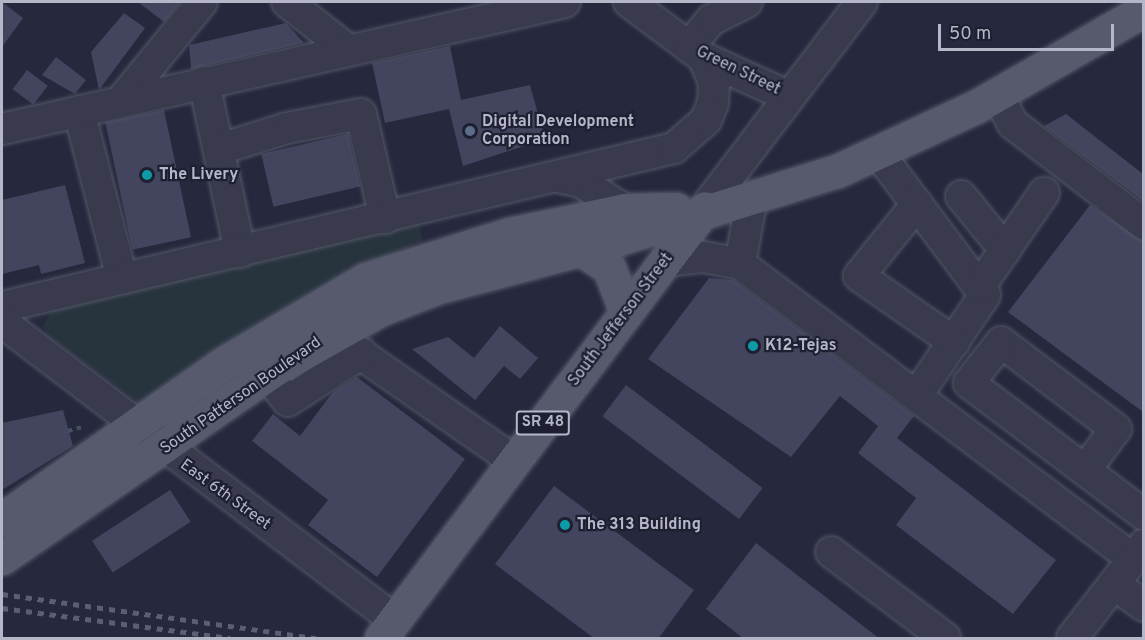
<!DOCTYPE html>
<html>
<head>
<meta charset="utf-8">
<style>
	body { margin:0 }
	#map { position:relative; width:1145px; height:640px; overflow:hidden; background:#26283d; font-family:Overpass,sans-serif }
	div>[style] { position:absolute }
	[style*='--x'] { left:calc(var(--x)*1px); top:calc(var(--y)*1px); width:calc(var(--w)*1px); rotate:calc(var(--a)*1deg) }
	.green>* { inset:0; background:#27343e }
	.building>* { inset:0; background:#42455d; transform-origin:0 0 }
	.path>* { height:4px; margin-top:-2px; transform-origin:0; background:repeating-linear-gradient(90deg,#45515b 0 4.5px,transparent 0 9px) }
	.roads { filter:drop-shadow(0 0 2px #545668) drop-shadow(0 0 2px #545668) }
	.minor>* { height:30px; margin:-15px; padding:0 15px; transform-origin:15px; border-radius:15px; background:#393b4d }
	.major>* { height:33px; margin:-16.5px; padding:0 16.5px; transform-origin:16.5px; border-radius:16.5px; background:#575a6d }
	.rail>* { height:4.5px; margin-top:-2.25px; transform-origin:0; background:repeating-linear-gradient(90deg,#5c5e74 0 6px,transparent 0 12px) }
	.dots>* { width:16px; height:16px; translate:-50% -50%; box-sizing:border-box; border:3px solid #1e2032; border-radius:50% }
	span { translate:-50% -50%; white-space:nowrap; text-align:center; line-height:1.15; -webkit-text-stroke:4.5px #1e2032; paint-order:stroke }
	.shield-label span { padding:2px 4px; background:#1e2032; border:2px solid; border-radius:4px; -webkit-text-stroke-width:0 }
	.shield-label { font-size:15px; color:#b5b7c8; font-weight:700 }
	.street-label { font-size:16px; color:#b5b7c8 }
	.poi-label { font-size:16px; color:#b5b7c8; font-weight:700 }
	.left { translate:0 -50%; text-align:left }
	.frame { position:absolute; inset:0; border:3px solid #b5b7c8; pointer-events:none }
	.scale { position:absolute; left:938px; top:24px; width:176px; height:27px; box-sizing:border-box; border:3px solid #b5b7c8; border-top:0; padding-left:8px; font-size:18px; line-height:21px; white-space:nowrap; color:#b5b7c8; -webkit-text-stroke:4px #1e2032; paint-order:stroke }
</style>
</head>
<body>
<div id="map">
	<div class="green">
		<div style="clip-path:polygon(419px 223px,423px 241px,310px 293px,139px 403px,46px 334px,43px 326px,52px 310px)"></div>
	</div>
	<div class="building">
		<div style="clip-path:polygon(2px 2px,23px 18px,2px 47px)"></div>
		<div style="clip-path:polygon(138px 2px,180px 2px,164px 22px)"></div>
		<div style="clip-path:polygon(124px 13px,145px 28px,99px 90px,91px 52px)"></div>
		<div style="clip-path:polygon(286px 23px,304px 43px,191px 69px,189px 45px)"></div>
		<div style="clip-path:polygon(450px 46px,461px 100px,530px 85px,545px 139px,463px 166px,449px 109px,385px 123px,372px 63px)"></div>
		<div style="clip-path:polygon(56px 57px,86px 80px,75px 94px,42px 75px)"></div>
		<div style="left:27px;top:70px;width:26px;height:24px;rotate:37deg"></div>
		<div style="left:164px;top:110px;width:130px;height:60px;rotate:78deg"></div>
		<div style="clip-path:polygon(1066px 114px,1143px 174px,1143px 201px,1044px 126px)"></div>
		<div style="left:348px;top:134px;width:54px;height:89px;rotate:77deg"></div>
		<div style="clip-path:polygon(65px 185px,85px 263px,41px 274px,39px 265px,2px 274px,2px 200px)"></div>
		<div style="clip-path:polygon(1090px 205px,1143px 241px,1143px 412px,1008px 312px)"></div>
		<div style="clip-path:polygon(709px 278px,733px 280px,914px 416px,897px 438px,1056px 560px,1013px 614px,896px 525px,916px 498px,858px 453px,878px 426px,840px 396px,791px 457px,648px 359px)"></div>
		<div style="clip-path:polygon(500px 326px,538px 358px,520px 379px,504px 366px,475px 400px,412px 349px,448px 337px,474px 358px)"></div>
		<div style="clip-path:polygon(357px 377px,465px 459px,377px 577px,308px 525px,328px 500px,252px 441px,273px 414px,300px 436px,332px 393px)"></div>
		<div style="left:626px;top:385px;width:171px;height:39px;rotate:37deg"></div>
		<div style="clip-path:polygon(63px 410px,73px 446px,2px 490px,2px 423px)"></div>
		<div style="clip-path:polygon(554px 486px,694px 590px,658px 639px,595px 639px,495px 564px)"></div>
		<div style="left:170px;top:490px;width:38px;height:93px;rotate:57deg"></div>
		<div style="clip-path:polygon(756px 543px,880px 639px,744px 639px,706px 609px)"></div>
	</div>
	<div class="path">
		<div style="--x:68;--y:431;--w:15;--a:-16"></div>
	</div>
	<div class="roads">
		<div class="minor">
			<div style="--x:287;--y:2;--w:76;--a:38.1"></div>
			<div style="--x:629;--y:2;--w:94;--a:36.7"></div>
			<div style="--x:704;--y:58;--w:94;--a:24.4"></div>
			<div style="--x:689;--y:47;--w:35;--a:-51"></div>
			<div style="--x:711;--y:20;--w:40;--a:-26.6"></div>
			<div style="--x:204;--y:82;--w:174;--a:78"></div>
			<div style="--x:997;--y:94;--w:34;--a:62"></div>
			<div style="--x:1013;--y:124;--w:165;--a:37.4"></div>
			<div style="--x:121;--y:101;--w:128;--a:-50.7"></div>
			<div style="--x:79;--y:111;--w:173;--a:75.6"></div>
			<div style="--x:2;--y:129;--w:577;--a:-12.71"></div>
			<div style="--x:220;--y:149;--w:70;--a:-17.4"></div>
			<div style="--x:287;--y:128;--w:75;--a:-10.7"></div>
			<div style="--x:361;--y:114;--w:107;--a:77"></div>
			<div style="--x:879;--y:154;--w:176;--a:53.1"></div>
			<div style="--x:985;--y:295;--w:121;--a:124.2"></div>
			<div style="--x:558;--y:177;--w:24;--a:12"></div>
			<div style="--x:581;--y:182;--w:52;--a:32.5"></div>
			<div style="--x:961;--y:196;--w:70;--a:50.8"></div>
			<div style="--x:917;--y:204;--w:92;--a:128.9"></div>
			<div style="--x:859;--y:276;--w:116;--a:34.8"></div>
			<div style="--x:705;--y:208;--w:259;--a:-52.7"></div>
			<div style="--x:665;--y:261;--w:39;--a:-6"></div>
			<div style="--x:704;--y:257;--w:37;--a:11"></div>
			<div style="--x:740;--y:264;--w:491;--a:36.9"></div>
			<div style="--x:740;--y:264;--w:68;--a:-79.8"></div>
			<div style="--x:980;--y:286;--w:113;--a:-55.5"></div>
			<div style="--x:2;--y:307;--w:691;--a:-13.31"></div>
			<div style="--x:674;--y:148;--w:43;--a:-41.2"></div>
			<div style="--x:706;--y:120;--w:18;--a:-68"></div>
			<div style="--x:713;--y:103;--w:20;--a:-87"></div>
			<div style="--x:714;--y:83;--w:27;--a:-112"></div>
			<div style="--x:2;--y:322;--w:492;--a:37.2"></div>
			<div style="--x:332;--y:334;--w:222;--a:34.9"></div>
			<div style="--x:267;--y:375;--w:33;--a:51"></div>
			<div style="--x:288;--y:401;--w:88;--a:-33"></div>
			<div style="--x:1085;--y:470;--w:51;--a:-52.9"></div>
			<div style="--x:1116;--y:429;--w:144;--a:-142.9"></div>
			<div style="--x:1001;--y:342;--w:52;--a:128"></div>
			<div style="--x:969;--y:383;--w:219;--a:37"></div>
			<div style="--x:831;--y:552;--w:143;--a:37"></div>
			<div style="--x:1114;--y:584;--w:37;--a:36"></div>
			<div style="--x:1072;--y:638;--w:118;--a:-52.3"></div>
		</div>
		<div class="major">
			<div style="--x:581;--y:249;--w:34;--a:34"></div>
			<div style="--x:609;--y:268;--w:47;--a:68.9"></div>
			<div style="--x:2;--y:519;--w:271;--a:-35.1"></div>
			<div style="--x:224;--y:363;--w:165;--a:-30.6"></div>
			<div style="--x:366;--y:279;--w:151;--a:-17.4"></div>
			<div style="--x:510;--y:234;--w:117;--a:-11.8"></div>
			<div style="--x:625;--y:210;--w:51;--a:-1.1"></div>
			<div style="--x:2;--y:558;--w:332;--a:-34.7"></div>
			<div style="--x:275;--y:369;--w:122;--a:-29.5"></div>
			<div style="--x:381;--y:309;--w:61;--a:-21.1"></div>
			<div style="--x:438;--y:287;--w:180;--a:-14.8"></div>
			<div style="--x:612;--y:241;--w:236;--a:-17.3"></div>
			<div style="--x:837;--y:171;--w:154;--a:-24.9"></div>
			<div style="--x:977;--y:106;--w:193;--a:-29.9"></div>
			<div style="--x:381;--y:638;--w:538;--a:-53"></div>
		</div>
	</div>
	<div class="rail">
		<div style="--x:2;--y:594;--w:317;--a:8"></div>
		<div style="--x:2;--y:608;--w:230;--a:7.5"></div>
	</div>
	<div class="dots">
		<div style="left:470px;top:131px;background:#5c6f8a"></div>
		<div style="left:147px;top:175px;background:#0f9aa8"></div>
		<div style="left:753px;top:346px;background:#0f9aa8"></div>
		<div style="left:565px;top:525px;background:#0f9aa8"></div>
	</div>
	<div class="shield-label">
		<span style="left:543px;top:423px">SR 48</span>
	</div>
	<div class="street-label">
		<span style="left:738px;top:71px;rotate:26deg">Green Street</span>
		<span style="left:621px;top:320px;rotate:-53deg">South Jefferson Street</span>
		<span style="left:241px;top:396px;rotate:-35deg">South Patterson Boulevard</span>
		<span style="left:225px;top:495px;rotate:36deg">East 6th Street</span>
	</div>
	<div class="poi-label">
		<span class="left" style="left:482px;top:131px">Digital Development<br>Corporation</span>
		<span class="left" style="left:159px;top:175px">The Livery</span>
		<span class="left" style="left:765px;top:346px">K12-Tejas</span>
		<span class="left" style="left:577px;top:525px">The 313 Building</span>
	</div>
	<div class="frame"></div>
	<div class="scale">50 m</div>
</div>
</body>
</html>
